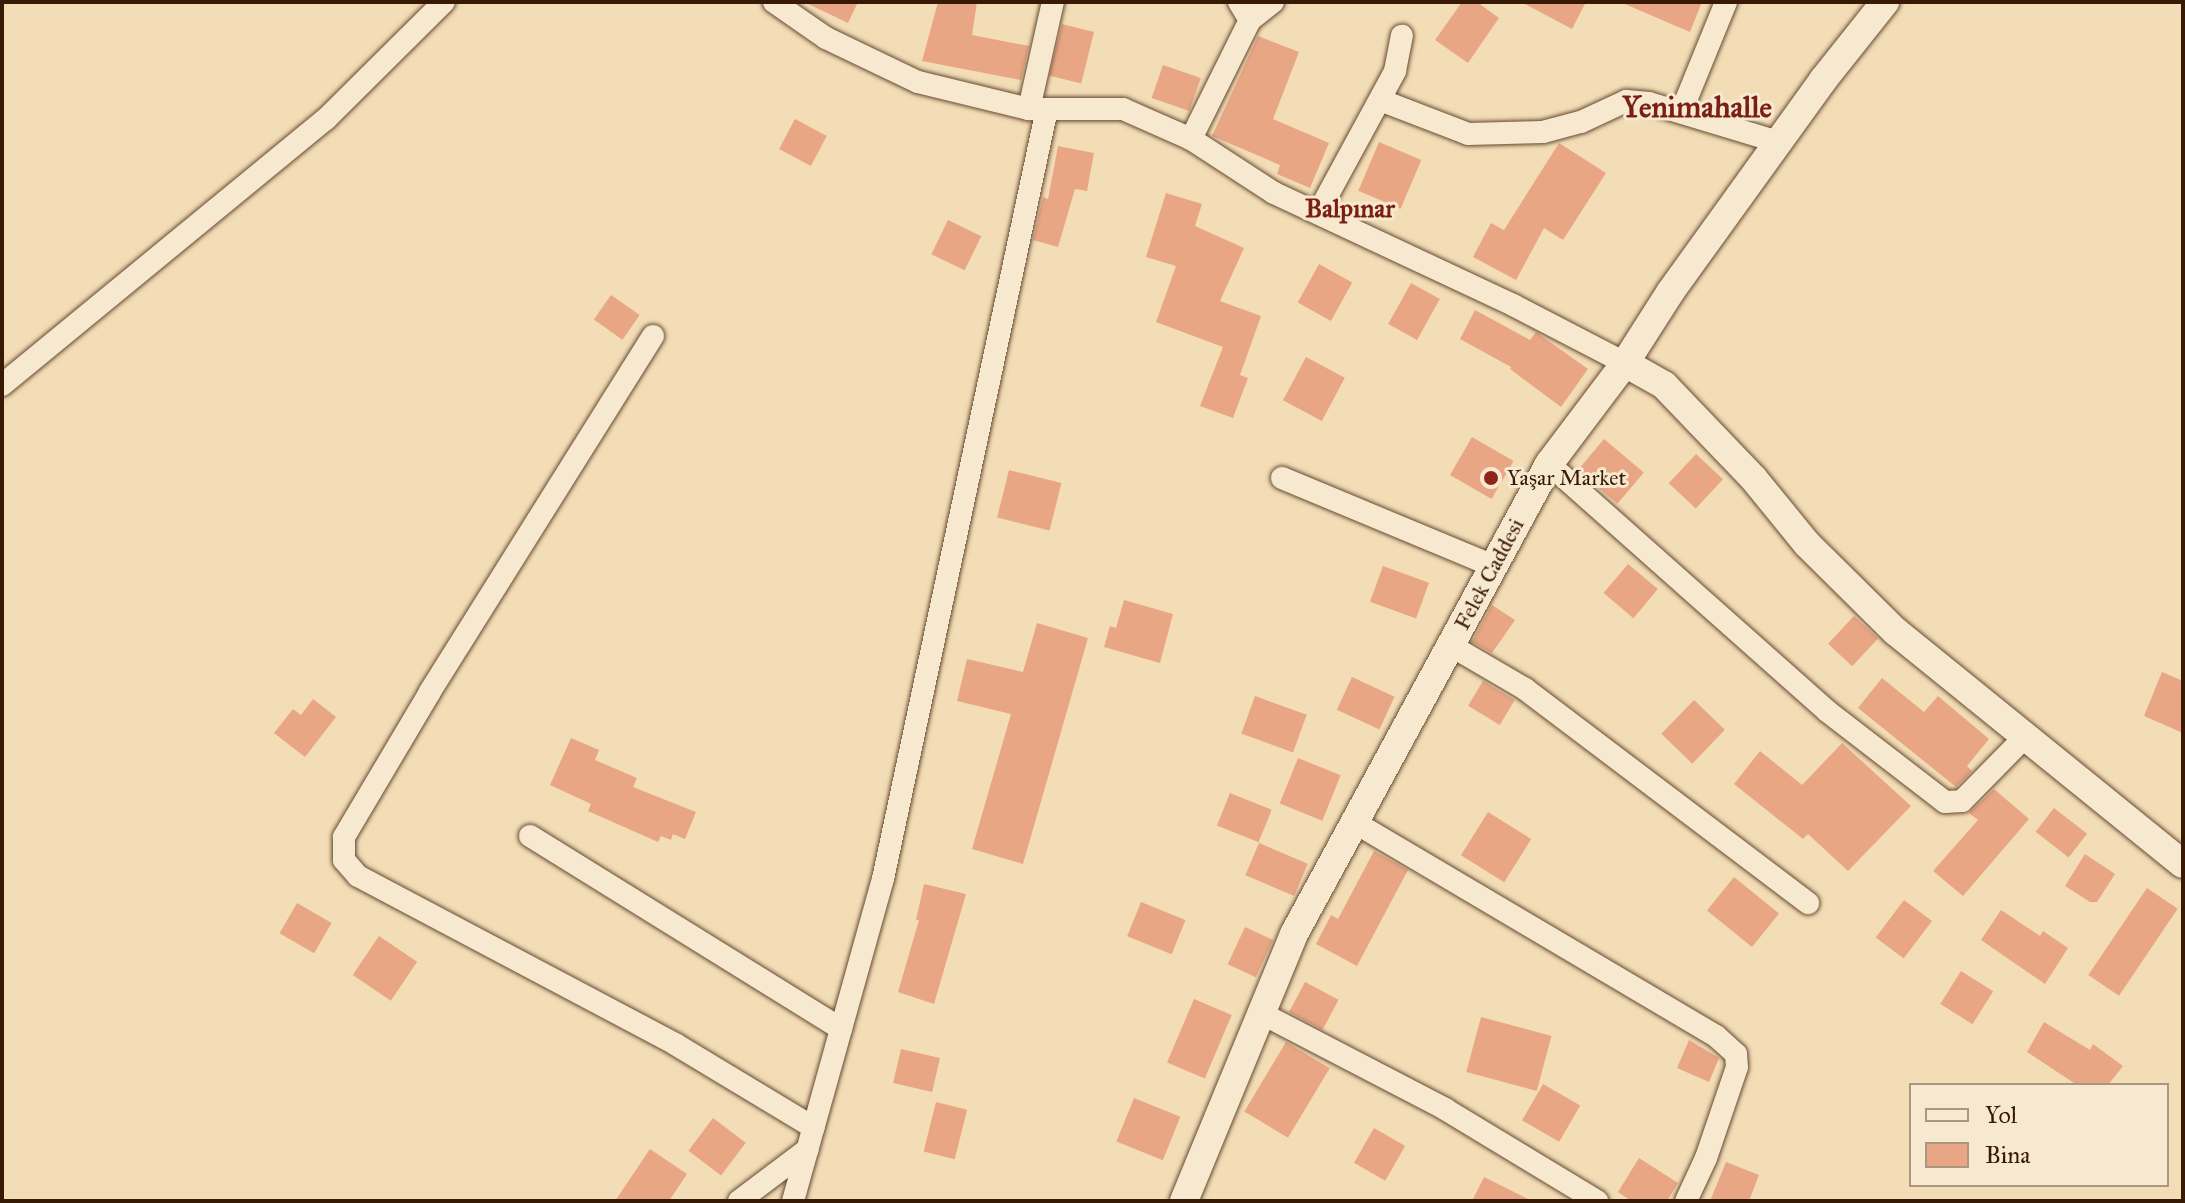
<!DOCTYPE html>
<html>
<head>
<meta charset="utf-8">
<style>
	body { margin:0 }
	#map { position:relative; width:2185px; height:1203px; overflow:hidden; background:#f3ddb6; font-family:"IM FELL Great Primer",serif }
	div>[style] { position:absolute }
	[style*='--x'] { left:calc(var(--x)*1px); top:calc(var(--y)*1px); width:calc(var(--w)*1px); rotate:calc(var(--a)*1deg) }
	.building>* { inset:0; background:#e9a685; transform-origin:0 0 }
	.roads { filter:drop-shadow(0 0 2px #674a32) drop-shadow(0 0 2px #674a32) }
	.minor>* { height:22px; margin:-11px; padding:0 11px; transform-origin:11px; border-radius:11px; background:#f7e9d0 }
	.tertiary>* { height:28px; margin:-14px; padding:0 14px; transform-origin:14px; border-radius:14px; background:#f7e9d0 }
	.dots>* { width:22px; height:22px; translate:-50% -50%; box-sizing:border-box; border:4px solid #f7e9d0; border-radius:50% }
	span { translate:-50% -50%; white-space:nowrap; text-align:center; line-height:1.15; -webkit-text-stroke:6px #f7e9d0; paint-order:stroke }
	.poi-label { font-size:22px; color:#381906 }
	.left { translate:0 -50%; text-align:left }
	.street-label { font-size:22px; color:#381906 }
	.quarter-label { font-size:26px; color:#7a1f14; font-weight:700 }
	.district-label { font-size:30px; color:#7a1f14; font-weight:700 }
	.frame { position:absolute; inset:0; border:4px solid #381906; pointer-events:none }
	.legend { position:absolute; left:1909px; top:1083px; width:260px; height:104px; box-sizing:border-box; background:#f7e9d0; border:2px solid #ab967f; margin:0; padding:10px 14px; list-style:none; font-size:24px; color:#381906 }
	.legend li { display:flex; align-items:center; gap:16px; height:40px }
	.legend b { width:40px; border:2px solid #ab967f }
</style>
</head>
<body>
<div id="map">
	<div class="building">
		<div style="clip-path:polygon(804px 2px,858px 2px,848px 23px)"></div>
		<div style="clip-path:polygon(938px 2px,977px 2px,972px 35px,1029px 46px,1021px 80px,922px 61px)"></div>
		<div style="clip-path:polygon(1462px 2px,1477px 2px,1499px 18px,1468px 63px,1435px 40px)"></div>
		<div style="clip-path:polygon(1521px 2px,1586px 2px,1572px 29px)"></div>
		<div style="clip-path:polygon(1620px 2px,1702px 2px,1690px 32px)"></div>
		<div style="left:1062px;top:24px;width:33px;height:53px;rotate:14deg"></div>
		<div style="clip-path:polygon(1258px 36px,1299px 52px,1273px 119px,1329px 143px,1310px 188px,1277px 174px,1280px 165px,1212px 136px)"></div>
		<div style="left:1163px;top:65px;width:40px;height:35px;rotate:19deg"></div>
		<div style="left:795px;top:119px;width:36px;height:34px;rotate:28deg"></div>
		<div style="left:1379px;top:142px;width:46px;height:53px;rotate:23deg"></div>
		<div style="clip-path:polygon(1559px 143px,1606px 173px,1563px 240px,1544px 228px,1516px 280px,1473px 257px,1491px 223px,1504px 230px)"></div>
		<div style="clip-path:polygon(1058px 146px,1094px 153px,1087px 191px,1075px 189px,1058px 247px,1033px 240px,1043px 197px,1048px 199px)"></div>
		<div style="clip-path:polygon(1166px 193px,1202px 204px,1195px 226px,1244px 248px,1220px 301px,1261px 316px,1240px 375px,1248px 378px,1233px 418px,1200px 406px,1223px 347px,1156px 322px,1176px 266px,1146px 257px)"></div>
		<div style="left:948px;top:220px;width:37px;height:38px;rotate:26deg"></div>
		<div style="left:1319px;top:264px;width:38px;height:44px;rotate:29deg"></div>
		<div style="left:1411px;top:283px;width:33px;height:47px;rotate:29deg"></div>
		<div style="left:611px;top:295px;width:35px;height:30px;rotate:35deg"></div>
		<div style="clip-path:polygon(1475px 310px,1530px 340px,1536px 332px,1588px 369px,1561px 407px,1510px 369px,1511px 367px,1460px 339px)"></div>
		<div style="left:1306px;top:357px;width:44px;height:49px;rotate:28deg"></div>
		<div style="left:1472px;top:437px;width:48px;height:44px;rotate:30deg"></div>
		<div style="left:1604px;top:439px;width:52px;height:41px;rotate:40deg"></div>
		<div style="left:1696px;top:454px;width:37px;height:40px;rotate:43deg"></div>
		<div style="left:1009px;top:470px;width:54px;height:49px;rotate:14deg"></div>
		<div style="left:1628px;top:564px;width:39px;height:38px;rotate:40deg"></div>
		<div style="left:1383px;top:566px;width:49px;height:38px;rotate:20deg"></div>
		<div style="clip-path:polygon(1124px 600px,1173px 614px,1160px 663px,1104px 647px,1110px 626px,1116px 628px)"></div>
		<div style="clip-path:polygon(1492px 605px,1515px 620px,1492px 653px,1472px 642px)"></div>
		<div style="left:1854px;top:616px;width:33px;height:38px;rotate:43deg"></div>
		<div style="clip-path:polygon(1037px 623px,1088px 638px,1023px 864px,972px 849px,1011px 714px,957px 701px,967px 659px,1023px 672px)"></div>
		<div style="clip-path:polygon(2162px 672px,2183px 681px,2183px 733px,2144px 716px)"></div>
		<div style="left:1352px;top:677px;width:47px;height:36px;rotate:25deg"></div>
		<div style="clip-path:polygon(1882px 678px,1924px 712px,1938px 696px,1989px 739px,1967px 766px,1972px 771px,1956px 787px,1858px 708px)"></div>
		<div style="left:1483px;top:681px;width:37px;height:29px;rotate:31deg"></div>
		<div style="left:1255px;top:696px;width:55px;height:40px;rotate:20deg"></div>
		<div style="clip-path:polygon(313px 699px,336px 717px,305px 757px,274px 733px,293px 709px,301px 715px)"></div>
		<div style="left:1694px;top:700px;width:43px;height:47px;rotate:44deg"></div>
		<div style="clip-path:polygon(571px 738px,599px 750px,595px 760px,637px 778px,633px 787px,696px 812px,685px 839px,673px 834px,671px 840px,661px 836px,658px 842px,588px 811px,591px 804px,550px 785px)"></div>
		<div style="clip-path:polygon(1842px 743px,1911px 806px,1848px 871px,1808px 834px,1803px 839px,1734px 784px,1760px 751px,1802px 785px)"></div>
		<div style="left:1298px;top:758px;width:46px;height:49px;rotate:22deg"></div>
		<div style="clip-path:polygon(1994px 789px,2029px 819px,1963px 896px,1933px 871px,1978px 820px,1969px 813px)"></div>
		<div style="left:1230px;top:793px;width:45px;height:35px;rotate:22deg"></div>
		<div style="left:2054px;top:808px;width:42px;height:30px;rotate:38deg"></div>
		<div style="left:1488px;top:812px;width:51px;height:51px;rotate:32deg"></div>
		<div style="left:1259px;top:843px;width:53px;height:35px;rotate:23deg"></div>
		<div style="clip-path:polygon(1374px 851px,1408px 870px,1357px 966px,1316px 944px,1331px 915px,1338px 919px)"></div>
		<div style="clip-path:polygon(2085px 854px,2115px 874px,2097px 902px,2090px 902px,2065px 886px)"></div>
		<div style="left:1734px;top:877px;width:58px;height:43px;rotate:39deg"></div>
		<div style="clip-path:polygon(924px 884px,966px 894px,934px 1004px,898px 992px,919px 920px,916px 920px)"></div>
		<div style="left:2147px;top:888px;width:37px;height:105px;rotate:34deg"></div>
		<div style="left:1904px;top:900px;width:35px;height:47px;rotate:37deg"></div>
		<div style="left:1141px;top:902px;width:48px;height:37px;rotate:22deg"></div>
		<div style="left:297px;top:903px;width:40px;height:35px;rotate:30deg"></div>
		<div style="clip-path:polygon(2001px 910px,2040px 936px,2043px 931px,2068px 948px,2045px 984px,1981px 940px)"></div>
		<div style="left:1245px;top:927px;width:31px;height:41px;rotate:25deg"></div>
		<div style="left:379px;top:936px;width:46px;height:47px;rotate:34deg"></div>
		<div style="left:1961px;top:971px;width:38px;height:39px;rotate:32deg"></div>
		<div style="left:1305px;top:982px;width:38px;height:34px;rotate:28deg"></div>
		<div style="left:1194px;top:999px;width:41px;height:69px;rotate:23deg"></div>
		<div style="left:1481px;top:1017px;width:73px;height:57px;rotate:15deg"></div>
		<div style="clip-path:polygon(2044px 1022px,2090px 1050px,2093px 1044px,2123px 1066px,2108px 1085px,2077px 1085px,2027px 1052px)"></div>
		<div style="clip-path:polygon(1689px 1040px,1719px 1058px,1709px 1082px,1677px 1068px)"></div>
		<div style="left:1286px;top:1042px;width:51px;height:81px;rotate:31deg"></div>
		<div style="left:901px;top:1049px;width:40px;height:35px;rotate:13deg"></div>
		<div style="left:1543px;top:1084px;width:43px;height:42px;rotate:30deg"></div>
		<div style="left:1134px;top:1098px;width:50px;height:47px;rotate:22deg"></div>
		<div style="left:936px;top:1102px;width:32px;height:51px;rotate:14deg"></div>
		<div style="left:713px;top:1118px;width:41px;height:41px;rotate:37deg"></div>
		<div style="left:1374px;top:1128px;width:36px;height:40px;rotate:30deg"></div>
		<div style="clip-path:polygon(650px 1149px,687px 1174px,669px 1201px,615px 1201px)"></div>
		<div style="clip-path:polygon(1639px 1158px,1678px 1183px,1667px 1201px,1631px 1201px,1618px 1192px)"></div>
		<div style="clip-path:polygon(1726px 1162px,1759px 1175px,1749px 1201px,1710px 1201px)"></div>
		<div style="clip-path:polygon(1484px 1177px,1532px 1201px,1472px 1201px)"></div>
	</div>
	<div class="roads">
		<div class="minor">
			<div style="--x:774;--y:2;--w:63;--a:34.7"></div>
			<div style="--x:826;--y:38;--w:102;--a:25.6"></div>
			<div style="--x:918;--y:82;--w:114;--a:13.7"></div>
			<div style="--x:1029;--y:109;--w:94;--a:0"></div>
			<div style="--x:1123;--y:109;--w:74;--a:23.8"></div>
			<div style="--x:1239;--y:2;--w:21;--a:59"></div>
			<div style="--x:1250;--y:20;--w:133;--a:116.4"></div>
			<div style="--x:1191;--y:139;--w:99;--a:33"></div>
			<div style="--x:1274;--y:193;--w:264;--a:25.1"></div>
			<div style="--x:1513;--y:305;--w:126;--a:27.4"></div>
			<div style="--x:1250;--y:20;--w:29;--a:-38"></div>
			<div style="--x:1380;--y:100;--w:94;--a:21.1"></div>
			<div style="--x:1468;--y:134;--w:75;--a:-1.5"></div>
			<div style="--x:1543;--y:132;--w:39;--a:-15"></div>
			<div style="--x:1581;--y:122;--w:50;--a:-25"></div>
			<div style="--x:1626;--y:101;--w:23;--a:5"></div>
			<div style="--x:1649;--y:103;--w:135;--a:16.8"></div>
			<div style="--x:1029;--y:109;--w:110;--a:-77.4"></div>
			<div style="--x:1682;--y:110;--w:117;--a:-67.8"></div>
			<div style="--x:1318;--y:213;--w:162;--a:-61.5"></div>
			<div style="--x:1395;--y:71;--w:36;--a:-79"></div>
			<div style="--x:653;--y:336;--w:420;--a:122.1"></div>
			<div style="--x:430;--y:692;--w:169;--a:120.7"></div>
			<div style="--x:344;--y:837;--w:23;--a:90"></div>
			<div style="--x:344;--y:860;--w:21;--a:49"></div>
			<div style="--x:358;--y:876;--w:359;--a:27.9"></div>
			<div style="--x:675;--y:1044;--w:162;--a:31.1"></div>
			<div style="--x:2;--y:385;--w:419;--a:-39.4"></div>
			<div style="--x:326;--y:119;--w:166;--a:-44.8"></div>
			<div style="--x:1549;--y:464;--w:372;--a:41.6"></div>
			<div style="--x:1827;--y:711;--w:149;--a:37.6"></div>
			<div style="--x:1945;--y:802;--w:17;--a:-3"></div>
			<div style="--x:1962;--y:801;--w:88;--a:-45.5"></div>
			<div style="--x:1282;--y:478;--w:229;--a:22.6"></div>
			<div style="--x:1450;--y:645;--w:87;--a:30.4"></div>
			<div style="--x:1525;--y:689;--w:355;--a:37.1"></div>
			<div style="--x:1354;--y:822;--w:421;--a:30.6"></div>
			<div style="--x:1716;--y:1036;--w:27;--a:42"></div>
			<div style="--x:1736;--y:1054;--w:13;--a:86"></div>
			<div style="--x:1737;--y:1067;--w:96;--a:108.8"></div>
			<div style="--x:1706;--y:1158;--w:47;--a:114.9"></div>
			<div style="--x:530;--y:836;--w:366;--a:31.8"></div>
			<div style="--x:1259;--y:1012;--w:210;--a:27.5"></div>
			<div style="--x:1445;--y:1109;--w:178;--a:31.2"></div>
			<div style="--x:739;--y:1201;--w:86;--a:-37"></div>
			<div style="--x:793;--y:1201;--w:334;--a:-74.4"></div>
			<div style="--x:883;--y:879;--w:787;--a:-77.98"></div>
		</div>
		<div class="tertiary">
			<div style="--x:1625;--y:363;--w:45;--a:29.4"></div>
			<div style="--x:1664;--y:385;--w:130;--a:46.2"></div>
			<div style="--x:1754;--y:479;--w:84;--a:50.8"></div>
			<div style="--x:1807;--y:544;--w:124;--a:44.7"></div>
			<div style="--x:1895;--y:631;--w:370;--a:39"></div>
			<div style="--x:1184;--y:1201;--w:289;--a:-67.6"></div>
			<div style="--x:1294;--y:934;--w:535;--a:-61.52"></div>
			<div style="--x:1549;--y:464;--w:126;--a:-53"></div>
			<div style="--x:1625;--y:363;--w:85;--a:-57.4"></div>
			<div style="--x:1671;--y:291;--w:260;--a:-54.2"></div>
			<div style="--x:1823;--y:80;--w:100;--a:-51.5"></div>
		</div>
	</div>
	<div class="dots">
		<div style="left:1491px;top:478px;background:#8f2418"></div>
	</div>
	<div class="poi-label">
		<span class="left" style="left:1507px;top:478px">Yaşar Market</span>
	</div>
	<div class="street-label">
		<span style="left:1489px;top:574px;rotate:-62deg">Felek Caddesi</span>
	</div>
	<div class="quarter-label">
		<span style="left:1350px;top:209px">Balpınar</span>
	</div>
	<div class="district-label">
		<span style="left:1697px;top:107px">Yenimahalle</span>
	</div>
	<div class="frame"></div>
	<ul class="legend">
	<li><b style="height:10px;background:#f7e9d0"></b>Yol</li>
	<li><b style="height:22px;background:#e9a685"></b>Bina</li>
	</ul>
</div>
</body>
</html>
